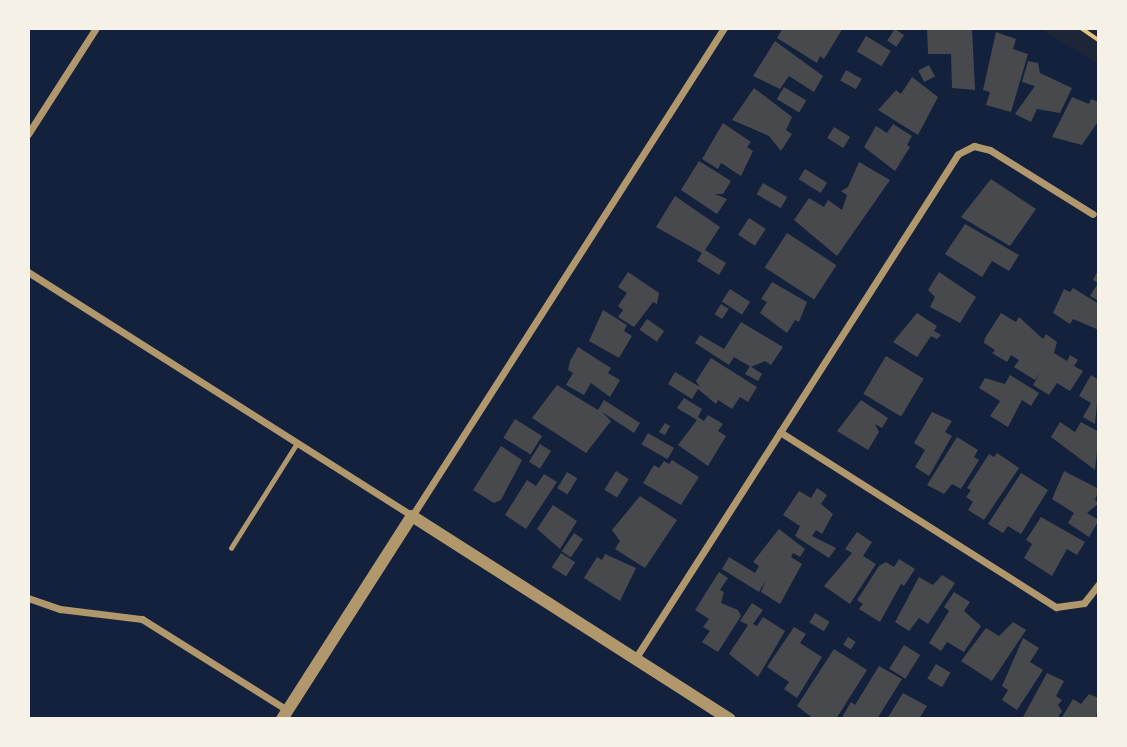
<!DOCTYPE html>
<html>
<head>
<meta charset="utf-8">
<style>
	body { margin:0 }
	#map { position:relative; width:1127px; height:747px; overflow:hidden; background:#14213d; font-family:"Public Sans",sans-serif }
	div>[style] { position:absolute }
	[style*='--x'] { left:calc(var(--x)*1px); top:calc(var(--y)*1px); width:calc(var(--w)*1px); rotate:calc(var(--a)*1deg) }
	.green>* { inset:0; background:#1d2539 }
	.building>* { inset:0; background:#48494c; transform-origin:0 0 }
	.path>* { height:3.5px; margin:-1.75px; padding:0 1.75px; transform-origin:1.75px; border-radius:1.75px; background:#e5c07b }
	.service>* { height:4.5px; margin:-2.25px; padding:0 2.25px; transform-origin:2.25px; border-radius:2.25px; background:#b1986c }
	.minor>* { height:7px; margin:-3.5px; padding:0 3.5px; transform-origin:3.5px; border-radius:3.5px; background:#b1986c }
	.tertiary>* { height:12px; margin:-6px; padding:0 6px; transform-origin:6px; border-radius:6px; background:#b1986c }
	span { translate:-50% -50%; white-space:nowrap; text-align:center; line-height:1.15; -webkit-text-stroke:7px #f6f1e7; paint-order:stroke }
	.frame { position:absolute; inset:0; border:30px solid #f6f1e7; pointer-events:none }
</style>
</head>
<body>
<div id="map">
	<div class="green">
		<div style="clip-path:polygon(1040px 28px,1099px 28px,1099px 65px)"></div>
	</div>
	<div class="building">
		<div style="clip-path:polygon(783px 28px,843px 28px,824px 59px,820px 56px,817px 63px,777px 38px)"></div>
		<div style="clip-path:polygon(927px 28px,972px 28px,975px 90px,952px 88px,951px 54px,928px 54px)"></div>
		<div style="left:895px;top:29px;width:11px;height:14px;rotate:34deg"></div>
		<div style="clip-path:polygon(996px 32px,1016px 39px,1013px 49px,1028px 54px,1011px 112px,986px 105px,990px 92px,983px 90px)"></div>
		<div style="left:866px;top:36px;width:29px;height:18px;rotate:31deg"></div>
		<div style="clip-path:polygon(775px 41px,823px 76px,814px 92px,789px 76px,780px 89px,753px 76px)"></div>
		<div style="clip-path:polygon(1028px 61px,1038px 63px,1040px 73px,1072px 88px,1060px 113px,1037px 109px,1031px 122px,1015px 114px,1035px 86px,1022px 82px)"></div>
		<div style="left:929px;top:65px;width:13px;height:12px;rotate:63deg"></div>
		<div style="left:846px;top:70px;width:18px;height:12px;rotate:29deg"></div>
		<div style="clip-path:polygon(912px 77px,938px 97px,918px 135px,878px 110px,896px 90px,901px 94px)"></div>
		<div style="left:784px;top:87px;width:26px;height:14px;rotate:31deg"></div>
		<div style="clip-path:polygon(754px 88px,792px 117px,786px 130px,792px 134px,781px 151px,769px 136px,732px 120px)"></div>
		<div style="clip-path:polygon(1072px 97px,1089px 104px,1091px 99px,1099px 102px,1099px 120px,1082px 145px,1052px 137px)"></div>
		<div style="clip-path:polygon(723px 123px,751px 142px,747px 147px,753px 151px,741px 176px,721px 163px,718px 169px,702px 159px)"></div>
		<div style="clip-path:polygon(893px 124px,912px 136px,907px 145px,910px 147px,895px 171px,864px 147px,876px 126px,887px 133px)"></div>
		<div style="left:834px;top:127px;width:19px;height:13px;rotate:32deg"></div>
		<div style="clip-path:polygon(699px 161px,731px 181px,723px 194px,715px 194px,727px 199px,717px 214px,681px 190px)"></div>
		<div style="clip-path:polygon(859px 162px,890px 180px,837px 256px,794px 220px,809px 198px,824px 207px,828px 200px,842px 210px,847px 195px,841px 191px,848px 187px)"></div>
		<div style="left:805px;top:169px;width:26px;height:12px;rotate:32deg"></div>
		<div style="clip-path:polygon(991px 179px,1036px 209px,1010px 246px,961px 217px)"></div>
		<div style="left:763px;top:183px;width:28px;height:13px;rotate:30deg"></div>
		<div style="clip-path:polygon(675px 196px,720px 227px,705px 250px,726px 263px,719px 275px,697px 261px,702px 253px,656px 227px)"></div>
		<div style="left:749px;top:218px;width:20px;height:20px;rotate:33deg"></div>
		<div style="clip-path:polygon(965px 224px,1019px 255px,1009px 271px,992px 261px,982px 277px,945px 254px)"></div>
		<div style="left:787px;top:233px;width:59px;height:41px;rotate:33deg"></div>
		<div style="clip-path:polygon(1099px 268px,1099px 301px,1090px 296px,1098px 283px,1093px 280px)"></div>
		<div style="clip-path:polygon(628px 272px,659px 293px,657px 304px,653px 302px,634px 327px,618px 317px,623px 310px,618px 306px,627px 293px,618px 287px)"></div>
		<div style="clip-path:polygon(939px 272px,976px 297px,960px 323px,930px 307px,935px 297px,928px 290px)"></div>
		<div style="clip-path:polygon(772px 282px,807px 302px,799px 322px,795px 320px,787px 333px,760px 313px,767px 302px,761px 299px)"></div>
		<div style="clip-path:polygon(1073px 288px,1099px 304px,1099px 330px,1073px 319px,1070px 324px,1053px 313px,1064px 289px,1070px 292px)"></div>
		<div style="left:730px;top:289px;width:24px;height:15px;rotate:33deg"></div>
		<div style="left:721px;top:304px;width:9px;height:12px;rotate:32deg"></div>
		<div style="clip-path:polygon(603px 310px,627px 325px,624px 331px,632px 336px,619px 358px,589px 341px)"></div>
		<div style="clip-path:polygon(917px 313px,937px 326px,934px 331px,941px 335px,937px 339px,931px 336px,917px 357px,893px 342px)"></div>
		<div style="clip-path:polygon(1001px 313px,1016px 322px,1019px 317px,1043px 339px,1046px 334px,1057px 342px,1054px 353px,1067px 361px,1070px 355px,1078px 360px,1074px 366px,1083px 371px,1070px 391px,1057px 383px,1049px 395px,1033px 385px,1040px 373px,1035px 380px,1014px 367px,1019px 360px,1011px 355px,1007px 362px,992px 353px,995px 350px,984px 343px,985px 338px)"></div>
		<div style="left:647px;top:319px;width:21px;height:13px;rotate:35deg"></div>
		<div style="clip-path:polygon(741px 322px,783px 347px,771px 365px,765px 361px,751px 367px,734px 357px,729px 365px,695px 343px,700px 335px,724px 349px)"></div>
		<div style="clip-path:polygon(578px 347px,611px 368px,608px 373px,620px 380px,610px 397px,591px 383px,584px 395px,566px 385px,573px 373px,568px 370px,570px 361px)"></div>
		<div style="left:886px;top:356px;width:44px;height:44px;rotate:31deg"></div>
		<div style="clip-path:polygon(711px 358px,757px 387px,748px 402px,740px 397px,732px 409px,718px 400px,716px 404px,698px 389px,692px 399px,668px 384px,675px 372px,700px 387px,696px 381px)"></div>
		<div style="clip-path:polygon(750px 366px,762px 374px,758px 381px,745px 374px)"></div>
		<div style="clip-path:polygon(1010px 375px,1039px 393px,1031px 406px,1022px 400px,1008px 427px,990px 416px,1000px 401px,979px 388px,985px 378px,1005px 384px)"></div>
		<div style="clip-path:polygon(1091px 375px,1099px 380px,1095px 424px,1083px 417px,1091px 403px,1079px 396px)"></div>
		<div style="clip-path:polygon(557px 385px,598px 410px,604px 400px,640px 423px,634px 433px,602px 412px,611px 421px,586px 453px,532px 418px)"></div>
		<div style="clip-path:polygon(684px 398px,702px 409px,698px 417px,704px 421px,708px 415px,723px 424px,718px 431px,726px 436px,708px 466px,678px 445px,697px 420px,677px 408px)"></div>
		<div style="clip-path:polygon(861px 400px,888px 418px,882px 428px,875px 424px,879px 432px,868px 450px,837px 431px)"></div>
		<div style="clip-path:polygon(932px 412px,952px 421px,945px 432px,952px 436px,929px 476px,915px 467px,925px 450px,914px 443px)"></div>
		<div style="left:515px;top:419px;width:32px;height:22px;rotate:32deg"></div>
		<div style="clip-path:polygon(1060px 422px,1075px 432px,1081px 422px,1099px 432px,1095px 470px,1051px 437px)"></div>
		<div style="clip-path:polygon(665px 423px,670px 426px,665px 435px,659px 432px)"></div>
		<div style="left:648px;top:433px;width:30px;height:13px;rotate:30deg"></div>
		<div style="clip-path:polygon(957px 437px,978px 450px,974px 457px,979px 460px,961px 489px,952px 484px,944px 494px,927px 485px)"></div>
		<div style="left:540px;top:444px;width:13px;height:21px;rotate:32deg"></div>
		<div style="clip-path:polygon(501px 446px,522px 460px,501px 500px,494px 503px,473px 490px)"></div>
		<div style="clip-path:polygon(997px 453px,1019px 468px,984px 520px,968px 510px,973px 502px,966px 497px,971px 490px,967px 488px,989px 454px,994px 457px)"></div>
		<div style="clip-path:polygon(672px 460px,699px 477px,681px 505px,643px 483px,654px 465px,659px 468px,664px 461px,669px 464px)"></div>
		<div style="left:616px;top:471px;width:15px;height:22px;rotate:32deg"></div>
		<div style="clip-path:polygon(1064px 471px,1099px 489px,1095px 500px,1099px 503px,1087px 513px,1099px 520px,1089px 537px,1068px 523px,1074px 513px,1052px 499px)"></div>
		<div style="left:567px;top:472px;width:12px;height:19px;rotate:31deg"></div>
		<div style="clip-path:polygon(1021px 473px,1048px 490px,1021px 534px,1008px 526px,1003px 533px,988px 524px)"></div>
		<div style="clip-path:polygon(544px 474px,557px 482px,526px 529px,505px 515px,527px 480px,536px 486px)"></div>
		<div style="clip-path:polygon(817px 488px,827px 495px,821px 504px,833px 514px,822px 534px,816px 530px,812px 536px,836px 548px,829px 558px,795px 536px,800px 526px,783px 515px,799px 491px,811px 498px)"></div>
		<div style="clip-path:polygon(640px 496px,677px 520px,645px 568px,615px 549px,620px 541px,612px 530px)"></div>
		<div style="clip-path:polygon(553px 505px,577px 521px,560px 549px,537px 529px)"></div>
		<div style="clip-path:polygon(1041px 517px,1085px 542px,1077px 555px,1067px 549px,1052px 576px,1024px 558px,1032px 544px,1026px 540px)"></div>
		<div style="clip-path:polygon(779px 529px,805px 549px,800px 557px,793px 553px,791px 557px,802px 564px,780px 604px,761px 592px,766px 580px,759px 592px,722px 569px,729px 557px,755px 573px,759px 566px,753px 562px)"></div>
		<div style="clip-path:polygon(857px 532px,872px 542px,863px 556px,876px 564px,850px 604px,824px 586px,852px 553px,845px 549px)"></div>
		<div style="left:574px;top:533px;width:11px;height:22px;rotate:34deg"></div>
		<div style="left:561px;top:553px;width:17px;height:17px;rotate:33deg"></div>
		<div style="clip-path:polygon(605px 554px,636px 568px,620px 601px,584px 578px,597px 557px,602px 560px)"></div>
		<div style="clip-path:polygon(899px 559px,915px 569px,904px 586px,901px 584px,880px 622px,859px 609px,863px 604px,857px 600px,879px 566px,886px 562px,894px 567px)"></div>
		<div style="clip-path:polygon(719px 572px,728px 578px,720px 590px,724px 592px,721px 603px,738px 610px,741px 616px,718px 652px,702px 642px,710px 631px,703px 627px,709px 619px,695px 610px)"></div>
		<div style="clip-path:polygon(942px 575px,955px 583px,928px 624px,919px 618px,909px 631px,895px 622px,919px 577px,933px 585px)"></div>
		<div style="clip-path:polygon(954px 592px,970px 602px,964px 611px,981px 626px,964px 652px,947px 642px,941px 651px,929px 643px,949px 611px,944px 607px)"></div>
		<div style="clip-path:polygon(752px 603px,763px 610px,753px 624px,757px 626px,763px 617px,785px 631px,758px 677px,729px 654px,748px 625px,740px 621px)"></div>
		<div style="left:815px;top:613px;width:17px;height:11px;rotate:31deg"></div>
		<div style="clip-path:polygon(1013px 622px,1026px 630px,992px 681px,961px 661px,986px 628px,999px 636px)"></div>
		<div style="clip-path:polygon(794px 627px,806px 634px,800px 643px,822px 657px,797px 698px,784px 689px,789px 682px,767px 667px)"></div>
		<div style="left:848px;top:637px;width:9px;height:9px;rotate:32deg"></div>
		<div style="clip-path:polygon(1023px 638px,1039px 648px,1030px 662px,1043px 670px,1017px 710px,1002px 700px,1008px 690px,1002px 686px)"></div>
		<div style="left:904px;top:645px;width:19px;height:28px;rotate:32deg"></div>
		<div style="clip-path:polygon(834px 649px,867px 670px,836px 719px,814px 719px,797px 706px)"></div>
		<div style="left:936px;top:664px;width:17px;height:17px;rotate:31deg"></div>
		<div style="clip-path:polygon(879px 666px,902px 679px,877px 719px,841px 719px,851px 702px,855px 705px)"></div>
		<div style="clip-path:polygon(1047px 673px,1064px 681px,1056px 696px,1062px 700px,1058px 705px,1062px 711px,1057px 719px,1022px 719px)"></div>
		<div style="clip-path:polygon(903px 693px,927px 706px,919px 719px,887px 719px)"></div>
		<div style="clip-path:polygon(1089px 694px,1099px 698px,1096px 719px,1061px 719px,1073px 699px,1081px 704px)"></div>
	</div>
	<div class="path">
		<div style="--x:1081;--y:28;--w:22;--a:34"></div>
	</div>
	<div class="service">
		<div style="--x:231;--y:548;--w:124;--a:-57.8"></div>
	</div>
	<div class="minor">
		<div style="--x:28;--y:134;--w:126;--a:-57.3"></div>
		<div style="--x:28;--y:272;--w:455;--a:32.4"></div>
		<div style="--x:412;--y:516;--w:579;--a:-57.41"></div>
		<div style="--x:780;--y:432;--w:327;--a:32.4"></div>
		<div style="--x:1056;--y:607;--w:28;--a:-8"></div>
		<div style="--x:1084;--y:603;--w:24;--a:-52"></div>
		<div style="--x:28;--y:598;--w:34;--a:19"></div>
		<div style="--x:60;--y:609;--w:83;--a:7"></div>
		<div style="--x:142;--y:619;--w:171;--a:32.1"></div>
		<div style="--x:635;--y:659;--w:599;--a:-57.4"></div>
		<div style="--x:958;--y:154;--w:18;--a:-27"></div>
		<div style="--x:974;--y:146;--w:16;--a:14"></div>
		<div style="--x:990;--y:150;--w:121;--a:31.9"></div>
	</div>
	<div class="tertiary">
		<div style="--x:282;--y:719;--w:241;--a:-57.4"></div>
		<div style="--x:412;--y:516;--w:377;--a:32.6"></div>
	</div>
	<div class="frame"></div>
</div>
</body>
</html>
